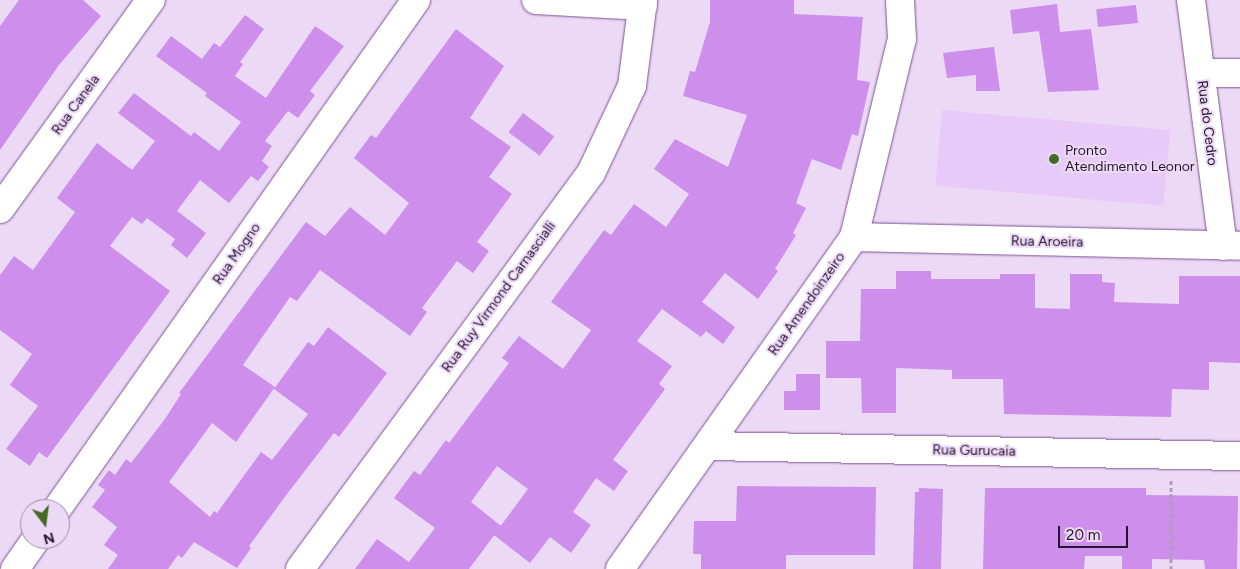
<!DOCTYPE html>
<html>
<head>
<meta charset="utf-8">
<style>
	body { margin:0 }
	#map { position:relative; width:1240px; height:569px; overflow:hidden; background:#ecd9f6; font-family:Figtree,sans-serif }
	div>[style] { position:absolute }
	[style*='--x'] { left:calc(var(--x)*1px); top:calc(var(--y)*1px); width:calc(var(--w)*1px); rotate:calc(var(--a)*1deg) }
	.built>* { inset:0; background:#e8caf8; transform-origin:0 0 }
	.building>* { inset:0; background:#cd8eec; transform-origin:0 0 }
	.path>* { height:3px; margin-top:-1.5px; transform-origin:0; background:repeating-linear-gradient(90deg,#b09db9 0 4px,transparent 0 6.5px) }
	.roads { filter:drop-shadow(0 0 1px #7d5392) drop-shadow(0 0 1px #7d5392) }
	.minor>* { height:28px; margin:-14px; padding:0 14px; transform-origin:14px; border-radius:14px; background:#fff }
	.dots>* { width:14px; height:14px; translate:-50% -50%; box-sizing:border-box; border:2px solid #ecd9f6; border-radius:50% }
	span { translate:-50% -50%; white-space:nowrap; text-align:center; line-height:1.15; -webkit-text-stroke:4px #ecd9f6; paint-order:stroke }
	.street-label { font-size:14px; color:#26142e }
	.poi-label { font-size:14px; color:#26142e }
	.left { translate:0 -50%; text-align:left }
	.north { position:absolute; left:20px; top:499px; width:50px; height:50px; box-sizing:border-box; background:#ecd9f6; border:1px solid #9d8aa6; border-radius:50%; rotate:165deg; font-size:14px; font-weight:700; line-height:20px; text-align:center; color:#26142e }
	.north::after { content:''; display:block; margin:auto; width:18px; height:22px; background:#436b26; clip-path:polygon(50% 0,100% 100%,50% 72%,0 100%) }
	.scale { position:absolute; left:1058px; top:526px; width:70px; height:22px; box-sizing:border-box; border:2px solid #26142e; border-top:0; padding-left:6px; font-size:15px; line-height:18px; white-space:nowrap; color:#26142e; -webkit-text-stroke:4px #ecd9f6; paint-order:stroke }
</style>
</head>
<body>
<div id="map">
	<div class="built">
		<div style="left:942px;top:110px;width:229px;height:76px;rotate:5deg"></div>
	</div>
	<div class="building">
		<div style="clip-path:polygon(19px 0,83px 0,101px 16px,59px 65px,0 150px,0 26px)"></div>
		<div style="clip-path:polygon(710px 0,794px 0,794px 14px,863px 17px,857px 80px,870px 82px,858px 136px,852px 134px,841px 170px,812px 159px,796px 203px,806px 208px,793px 233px,796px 235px,775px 269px,778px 271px,758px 299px,725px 273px,702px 302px,735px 327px,723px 344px,706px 331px,701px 337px,662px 309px,637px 341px,672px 366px,659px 384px,665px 389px,613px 460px,628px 471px,614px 491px,596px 478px,573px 512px,591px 525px,571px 553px,550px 537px,530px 563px,494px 535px,528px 489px,497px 466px,471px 502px,501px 526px,469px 569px,355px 569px,377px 539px,409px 562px,435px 528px,394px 498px,414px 471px,420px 475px,446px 440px,449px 443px,509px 363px,502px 358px,519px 336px,563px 369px,591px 330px,551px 302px,604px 230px,611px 235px,634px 204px,666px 227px,689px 194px,654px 169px,675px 139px,728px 167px,747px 115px,683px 96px,690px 71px,695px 72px,710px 22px)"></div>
		<div style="clip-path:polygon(1057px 4px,1060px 32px,1091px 29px,1099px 90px,1048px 92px,1039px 31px,1013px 34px,1010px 10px)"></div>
		<div style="left:1136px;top:5px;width:18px;height:40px;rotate:84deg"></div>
		<div style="clip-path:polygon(245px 15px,264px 29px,240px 62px,243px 64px,235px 76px,266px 98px,315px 26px,344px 46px,310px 91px,315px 95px,298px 118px,288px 111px,265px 141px,272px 146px,262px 161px,269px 167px,258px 181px,251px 176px,229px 203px,200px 180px,177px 211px,206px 233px,187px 258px,171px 245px,175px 239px,147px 218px,142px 224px,132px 217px,110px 246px,170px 291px,47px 458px,39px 452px,30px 466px,6px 449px,38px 406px,10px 385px,32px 354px,0 330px,0 275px,14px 256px,33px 270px,75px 212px,57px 198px,97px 143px,132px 170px,155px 141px,118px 113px,134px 93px,191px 136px,194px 132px,219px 151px,241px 122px,205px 96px,207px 93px,156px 56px,171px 36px,202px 59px,214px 43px,220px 47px)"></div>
		<div style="clip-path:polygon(456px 29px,504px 66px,470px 118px,511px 147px,489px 177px,512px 194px,477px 242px,489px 251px,473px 273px,457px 261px,422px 308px,427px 312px,410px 336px,320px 270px,297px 301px,290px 297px,243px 365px,275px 387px,236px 442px,212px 423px,169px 482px,210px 517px,214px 511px,217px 513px,261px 452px,272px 460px,308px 414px,274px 389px,308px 342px,314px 346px,328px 327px,387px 373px,339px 437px,334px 433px,284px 498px,249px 546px,251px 548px,237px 568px,194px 542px,182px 558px,178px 555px,168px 569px,108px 569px,118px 555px,104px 545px,117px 527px,92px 507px,105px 490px,98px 485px,109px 470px,115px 475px,126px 459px,131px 463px,165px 419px,181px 394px,179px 393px,306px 222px,325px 236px,350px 207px,385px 235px,409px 203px,354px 158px,371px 135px,376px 138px)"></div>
		<div style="clip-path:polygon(994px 47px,1000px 91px,976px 91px,976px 75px,947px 78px,943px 53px)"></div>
		<div style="left:523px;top:113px;width:39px;height:24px;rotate:37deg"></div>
		<div style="clip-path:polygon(896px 271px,931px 271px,931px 279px,1000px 279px,1000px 274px,1035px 274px,1035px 308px,1070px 309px,1070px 274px,1102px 274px,1102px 282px,1115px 283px,1114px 302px,1179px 304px,1179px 276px,1240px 276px,1240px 363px,1209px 362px,1209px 390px,1172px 389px,1171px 417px,1004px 414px,1003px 379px,952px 379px,952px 370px,896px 368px,896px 413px,862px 413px,861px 378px,826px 378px,826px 341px,860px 341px,861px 289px,896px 289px)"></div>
		<div style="clip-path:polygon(796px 374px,820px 374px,820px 410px,784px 410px,784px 391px,796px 391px)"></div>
		<div style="clip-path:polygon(737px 486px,876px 487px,875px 555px,786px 555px,786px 569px,701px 569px,701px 554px,693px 554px,694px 521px,736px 521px)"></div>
		<div style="clip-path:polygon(919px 488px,943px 489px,941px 569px,913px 569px,915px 492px,919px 492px)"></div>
		<div style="clip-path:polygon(985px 488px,1146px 488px,1146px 495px,1238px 496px,1237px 569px,1205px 569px,1204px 560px,1152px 559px,1152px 569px,1122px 569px,1122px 556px,1085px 556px,1084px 569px,983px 569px)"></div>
	</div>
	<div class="path">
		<div style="--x:1171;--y:569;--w:89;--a:-90"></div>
	</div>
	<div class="roads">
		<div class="minor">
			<div style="--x:536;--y:0;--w:107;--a:3.2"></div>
			<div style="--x:1191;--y:0;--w:248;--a:82.6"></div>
			<div style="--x:1201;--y:73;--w:39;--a:0"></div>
			<div style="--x:0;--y:209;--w:258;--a:-54.2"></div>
			<div style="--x:854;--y:237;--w:386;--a:1.3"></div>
			<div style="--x:708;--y:446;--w:532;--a:1.08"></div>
			<div style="--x:57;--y:509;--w:623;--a:-54.8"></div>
			<div style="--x:15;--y:569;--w:37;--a:-55"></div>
			<div style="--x:300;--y:569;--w:491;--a:-53.7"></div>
			<div style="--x:591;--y:173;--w:96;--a:-64.8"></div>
			<div style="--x:632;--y:86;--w:87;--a:-82.7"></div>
			<div style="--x:620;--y:569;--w:406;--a:-54.8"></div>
			<div style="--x:854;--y:237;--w:204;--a:-76.4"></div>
			<div style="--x:902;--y:39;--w:39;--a:-93"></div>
		</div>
	</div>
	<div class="dots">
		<div style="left:1054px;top:159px;background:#436b26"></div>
	</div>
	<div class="street-label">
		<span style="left:76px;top:105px;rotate:-54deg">Rua Canela</span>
		<span style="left:1207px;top:123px;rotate:83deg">Rua do Cedro</span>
		<span style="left:1047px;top:242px;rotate:1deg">Rua Aroeira</span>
		<span style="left:237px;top:254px;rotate:-55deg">Rua Mogno</span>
		<span style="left:499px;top:297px;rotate:-54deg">Rua Ruy Virmond Carnascialli</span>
		<span style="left:807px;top:304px;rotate:-55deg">Rua Amendoinzeiro</span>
		<span style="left:974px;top:451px;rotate:1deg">Rua Gurucaia</span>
	</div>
	<div class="poi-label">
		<span class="left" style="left:1065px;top:159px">Pronto<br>Atendimento Leonor</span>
	</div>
	<div class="north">N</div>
	<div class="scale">20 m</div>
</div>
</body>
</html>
